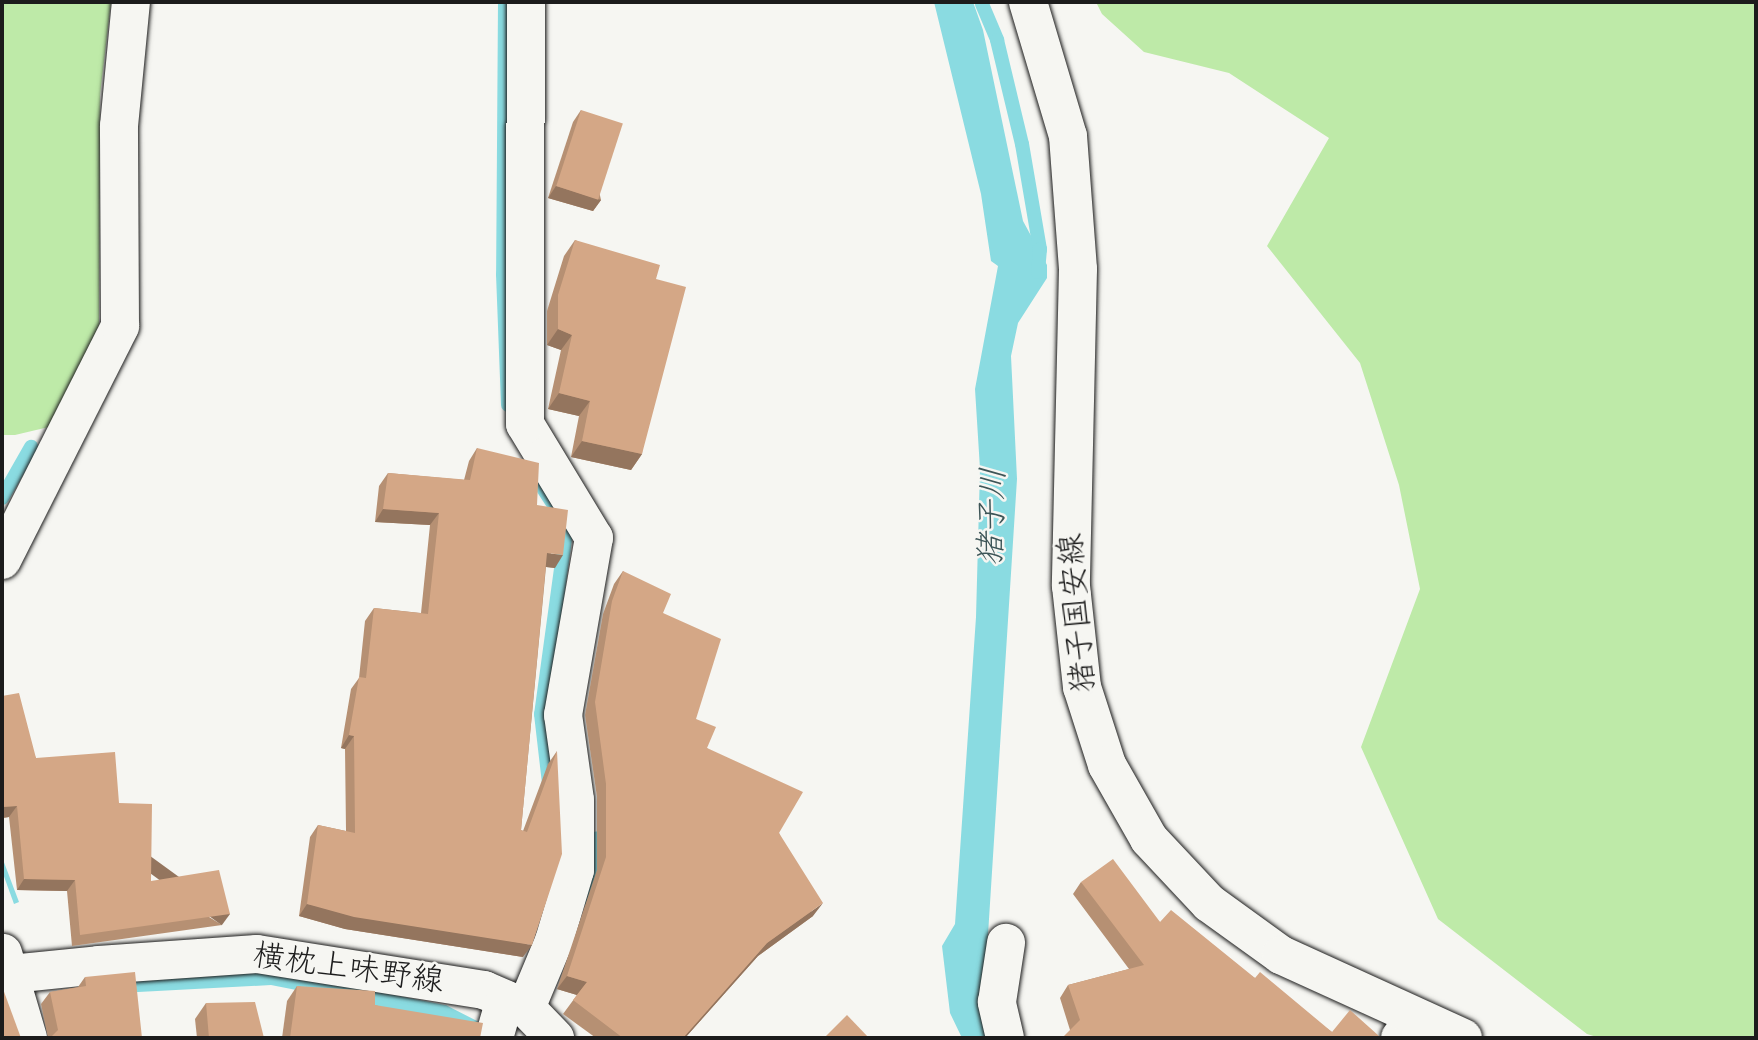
<!DOCTYPE html>
<html>
<head>
<meta charset="utf-8">
<style>
	body { margin:0 }
	#map { position:relative; width:1758px; height:1040px; overflow:hidden; background:#f6f6f2; font-family:"Indie Flower","Klee One",sans-serif }
	div>[style] { position:absolute }
	[style*='--x'] { left:calc(var(--x)*1px); top:calc(var(--y)*1px); width:calc(var(--w)*1px); rotate:calc(var(--a)*1deg) }
	.green>* { inset:0; background:#beeaa8 }
	.water>* { inset:0; background:#8adbe1 }
	.stream>* { height:14px; margin:-7px; padding:0 7px; transform-origin:7px; border-radius:7px; background:#8adbe1 }
	.roads { filter:drop-shadow(0 0 2px #1c1c1c) drop-shadow(0 0 2px #1c1c1c) }
	.street>* { height:38px; margin:-19px; padding:0 19px; transform-origin:19px; border-radius:19px; background:#f6f6f2 }
	.secondary>* { height:38px; margin:-19px; padding:0 19px; transform-origin:19px; border-radius:19px; background:#f6f6f2 }
	.wall>* { inset:0; background:#b69073 }
	.shaded-wall>* { inset:0; background:#94755e; transform-origin:0 0 }
	.building>* { inset:0; background:#d4a786; transform-origin:0 0 }
	span { translate:-50% -50%; white-space:nowrap; text-align:center; line-height:1.15; -webkit-text-stroke:5px #f6f6f2; paint-order:stroke }
	.street-label { font-size:32px; color:#1c1c1c }
	.water-label { font-size:33px; color:#3d5557; font-style:italic }
	.frame { position:absolute; inset:0; border:4px solid #1c1c1c; pointer-events:none }
</style>
</head>
<body>
<div id="map">
	<div class="green">
		<div style="clip-path:polygon(2px 2px,111px 2px,100px 95px,99px 325px,53px 426px,15px 435px,2px 435px)"></div>
		<div style="clip-path:polygon(1096px 2px,1756px 2px,1756px 1038px,1600px 1038px,1587px 1034px,1438px 919px,1361px 747px,1420px 589px,1399px 485px,1360px 363px,1267px 246px,1329px 138px,1229px 73px,1144px 52px,1102px 14px)"></div>
	</div>
	<div class="water">
		<div style="clip-path:polygon(934px 2px,973px 2px,983px 30px,1023px 221px,1047px 265px,1047px 278px,1018px 323px,1011px 356px,1017px 479px,985px 982px,998px 1038px,962px 1038px,950px 1013px,942px 946px,955px 924px,976px 617px,980px 469px,975px 389px,998px 266px,991px 261px,981px 194px)"></div>
		<div style="clip-path:polygon(2px 857px,19px 902px,14px 904px,2px 871px)"></div>
	</div>
	<div class="stream">
		<div style="--x:505;--y:2;--w:272;--a:90.4"></div>
		<div style="--x:503;--y:274;--w:131;--a:87.8"></div>
		<div style="--x:982;--y:4;--w:39;--a:67"></div>
		<div style="--x:997;--y:40;--w:107;--a:76.5"></div>
		<div style="--x:1022;--y:144;--w:107;--a:80.3"></div>
		<div style="--x:1040;--y:249;--w:23;--a:95"></div>
		<div style="--x:529;--y:467;--w:69;--a:56.8"></div>
		<div style="--x:567;--y:525;--w:191;--a:97.8"></div>
		<div style="--x:541;--y:714;--w:69;--a:83.4"></div>
		<div style="--x:2;--y:498;--w:59;--a:-60.4"></div>
		<div style="--x:589;--y:900;--w:62;--a:-83.6"></div>
		<div style="--x:119;--y:986;--w:152;--a:-3"></div>
		<div style="--x:271;--y:978;--w:176;--a:11.1"></div>
		<div style="--x:444;--y:1012;--w:33;--a:27"></div>
	</div>
	<div class="roads">
		<div class="street">
			<div style="--x:2;--y:560;--w:262;--a:-63.2"></div>
			<div style="--x:120;--y:326;--w:200;--a:-90.3"></div>
			<div style="--x:119;--y:126;--w:125;--a:-84.5"></div>
			<div style="--x:3;--y:953;--w:89;--a:73.6"></div>
			<div style="--x:2;--y:981;--w:11;--a:-38"></div>
			<div style="--x:11;--y:974;--w:88;--a:-5.8"></div>
			<div style="--x:99;--y:965;--w:158;--a:-4"></div>
			<div style="--x:257;--y:954;--w:230;--a:9"></div>
			<div style="--x:484;--y:990;--w:46;--a:23.2"></div>
			<div style="--x:526;--y:1008;--w:42;--a:46"></div>
			<div style="--x:526;--y:1008;--w:73;--a:-67.3"></div>
			<div style="--x:554;--y:941;--w:74;--a:-73.5"></div>
			<div style="--x:575;--y:870;--w:70;--a:-90"></div>
			<div style="--x:575;--y:800;--w:86;--a:-98"></div>
			<div style="--x:563;--y:715;--w:180;--a:-80.1"></div>
			<div style="--x:594;--y:538;--w:133;--a:-121.2"></div>
			<div style="--x:525;--y:424;--w:422;--a:-89.9"></div>
			<div style="--x:494;--y:1038;--w:40;--a:-74"></div>
			<div style="--x:1005;--y:1038;--w:37;--a:-103"></div>
			<div style="--x:997;--y:1002;--w:60;--a:-81.3"></div>
			<div style="--x:1400;--y:1038;--w:24;--a:-54"></div>
		</div>
		<div class="secondary">
			<div style="--x:1028;--y:2;--w:140;--a:73.4"></div>
			<div style="--x:1068;--y:136;--w:133;--a:85.7"></div>
			<div style="--x:1078;--y:269;--w:317;--a:91.3"></div>
			<div style="--x:1071;--y:586;--w:102;--a:83.8"></div>
			<div style="--x:1082;--y:687;--w:82;--a:72.2"></div>
			<div style="--x:1107;--y:765;--w:85;--a:60.4"></div>
			<div style="--x:1149;--y:839;--w:88;--a:46.8"></div>
			<div style="--x:1209;--y:903;--w:89;--a:35.8"></div>
			<div style="--x:1281;--y:955;--w:200;--a:24.5"></div>
		</div>
	</div>
	<div class="wall">
		<div style="clip-path:polygon(581px 110px,601px 200px,593px 211px,548px 198px,573px 122px)"></div>
		<div style="clip-path:polygon(575px 240px,656px 279px,642px 454px,631px 470px,571px 457px,579px 416px,548px 409px,561px 350px,547px 345px,547px 311px,564px 256px)"></div>
		<div style="clip-path:polygon(477px 448px,537px 505px,555px 568px,546px 567px,521px 830px,523px 831px,548px 764px,557px 751px,523px 957px,345px 929px,299px 916px,310px 837px,318px 825px,346px 831px,345px 749px,341px 748px,351px 689px,359px 678px,365px 621px,374px 608px,421px 613px,430px 525px,375px 522px,379px 486px,388px 473px,464px 480px,469px 461px)"></div>
		<div style="clip-path:polygon(623px 571px,663px 613px,696px 719px,707px 748px,779px 833px,813px 916px,758px 956px,685px 1038px,596px 1038px,563px 1014px,577px 995px,557px 989px,597px 870px,597px 797px,585px 715px,603px 614px,614px 584px)"></div>
		<div style="clip-path:polygon(2px 696px,36px 758px,119px 803px,151px 881px,222px 925px,72px 946px,67px 891px,17px 890px,9px 817px,2px 818px)"></div>
		<div style="clip-path:polygon(1081px 882px,1160px 922px,1255px 978px,1332px 1032px,1379px 1036px,1070px 1030px,1060px 998px,1068px 985px,1129px 969px,1073px 894px)"></div>
		<div style="clip-path:polygon(85px 977px,142px 1038px,48px 1038px,41px 1004px,50px 992px,78px 987px)"></div>
		<div style="clip-path:polygon(297px 986px,375px 1005px,480px 1038px,282px 1038px,287px 1001px)"></div>
		<div style="clip-path:polygon(206px 1003px,264px 1038px,197px 1038px,195px 1019px)"></div>
	</div>
	<div class="shaded-wall">
		<div style="clip-path:polygon(556px 186px,601px 200px,593px 211px,548px 198px)"></div>
		<div style="clip-path:polygon(558px 329px,572px 335px,561px 350px,547px 345px)"></div>
		<div style="clip-path:polygon(559px 393px,590px 401px,579px 416px,548px 409px)"></div>
		<div style="clip-path:polygon(582px 441px,642px 454px,631px 470px,571px 457px)"></div>
		<div style="clip-path:polygon(383px 509px,439px 513px,430px 525px,375px 522px)"></div>
		<div style="clip-path:polygon(547px 553px,563px 555px,555px 568px,538px 566px)"></div>
		<div style="clip-path:polygon(349px 735px,354px 736px,345px 749px,341px 748px)"></div>
		<div style="clip-path:polygon(17px 806px,9px 817px,2px 818px,2px 807px)"></div>
		<div style="clip-path:polygon(24px 879px,75px 880px,67px 891px,17px 890px)"></div>
		<div style="clip-path:polygon(823px 903px,813px 916px,758px 956px,685px 1038px,683px 1038px,767px 943px)"></div>
		<div style="clip-path:polygon(307px 904px,532px 945px,523px 957px,345px 929px,299px 916px)"></div>
		<div style="left:230px;top:914px;width:14px;height:151px;rotate:126deg"></div>
		<div style="clip-path:polygon(567px 976px,587px 982px,577px 995px,557px 989px)"></div>
	</div>
	<div class="building">
		<div style="left:581px;top:110px;width:44px;height:80px;rotate:18deg"></div>
		<div style="clip-path:polygon(575px 240px,660px 265px,656px 279px,686px 287px,642px 454px,582px 441px,590px 401px,559px 393px,572px 335px,558px 329px,558px 295px)"></div>
		<div style="clip-path:polygon(477px 448px,539px 463px,537px 505px,568px 510px,563px 555px,547px 553px,521px 830px,527px 832px,557px 751px,562px 854px,532px 945px,354px 917px,307px 904px,318px 825px,355px 833px,354px 736px,349px 735px,359px 677px,366px 678px,374px 608px,428px 614px,439px 513px,383px 509px,388px 473px,470px 480px)"></div>
		<div style="clip-path:polygon(623px 571px,671px 594px,663px 613px,721px 639px,696px 719px,716px 727px,707px 748px,803px 792px,779px 833px,823px 903px,767px 943px,683px 1038px,623px 1038px,573px 1000px,587px 982px,567px 976px,606px 857px,606px 784px,595px 702px,612px 601px)"></div>
		<div style="clip-path:polygon(19px 693px,36px 758px,115px 752px,119px 803px,152px 804px,151px 881px,219px 870px,230px 914px,80px 935px,75px 880px,24px 879px,17px 806px,2px 807px,2px 696px)"></div>
		<div style="clip-path:polygon(1113px 859px,1160px 922px,1171px 910px,1255px 978px,1260px 972px,1332px 1032px,1350px 1010px,1379px 1036px,1377px 1038px,1062px 1038px,1080px 1020px,1068px 985px,1144px 965px,1081px 882px)"></div>
		<div style="clip-path:polygon(135px 972px,142px 1038px,50px 1038px,58px 1030px,50px 992px,86px 986px,85px 977px)"></div>
		<div style="clip-path:polygon(297px 986px,375px 991px,375px 1005px,483px 1023px,480px 1038px,290px 1038px)"></div>
		<div style="clip-path:polygon(3px 989px,21px 1038px,2px 1038px,2px 990px)"></div>
		<div style="clip-path:polygon(255px 1002px,264px 1038px,209px 1038px,206px 1003px)"></div>
		<div style="clip-path:polygon(847px 1015px,869px 1038px,824px 1038px)"></div>
	</div>
	<div class="street-label">
		<span style="left:1080px;top:613px;rotate:-95deg">猪子国安線</span>
		<span style="left:348px;top:971px;rotate:8deg">横枕上味野線</span>
	</div>
	<div class="water-label">
		<span style="left:995px;top:517px;rotate:-88deg">猪子川</span>
	</div>
	<div class="frame"></div>
</div>
</body>
</html>
